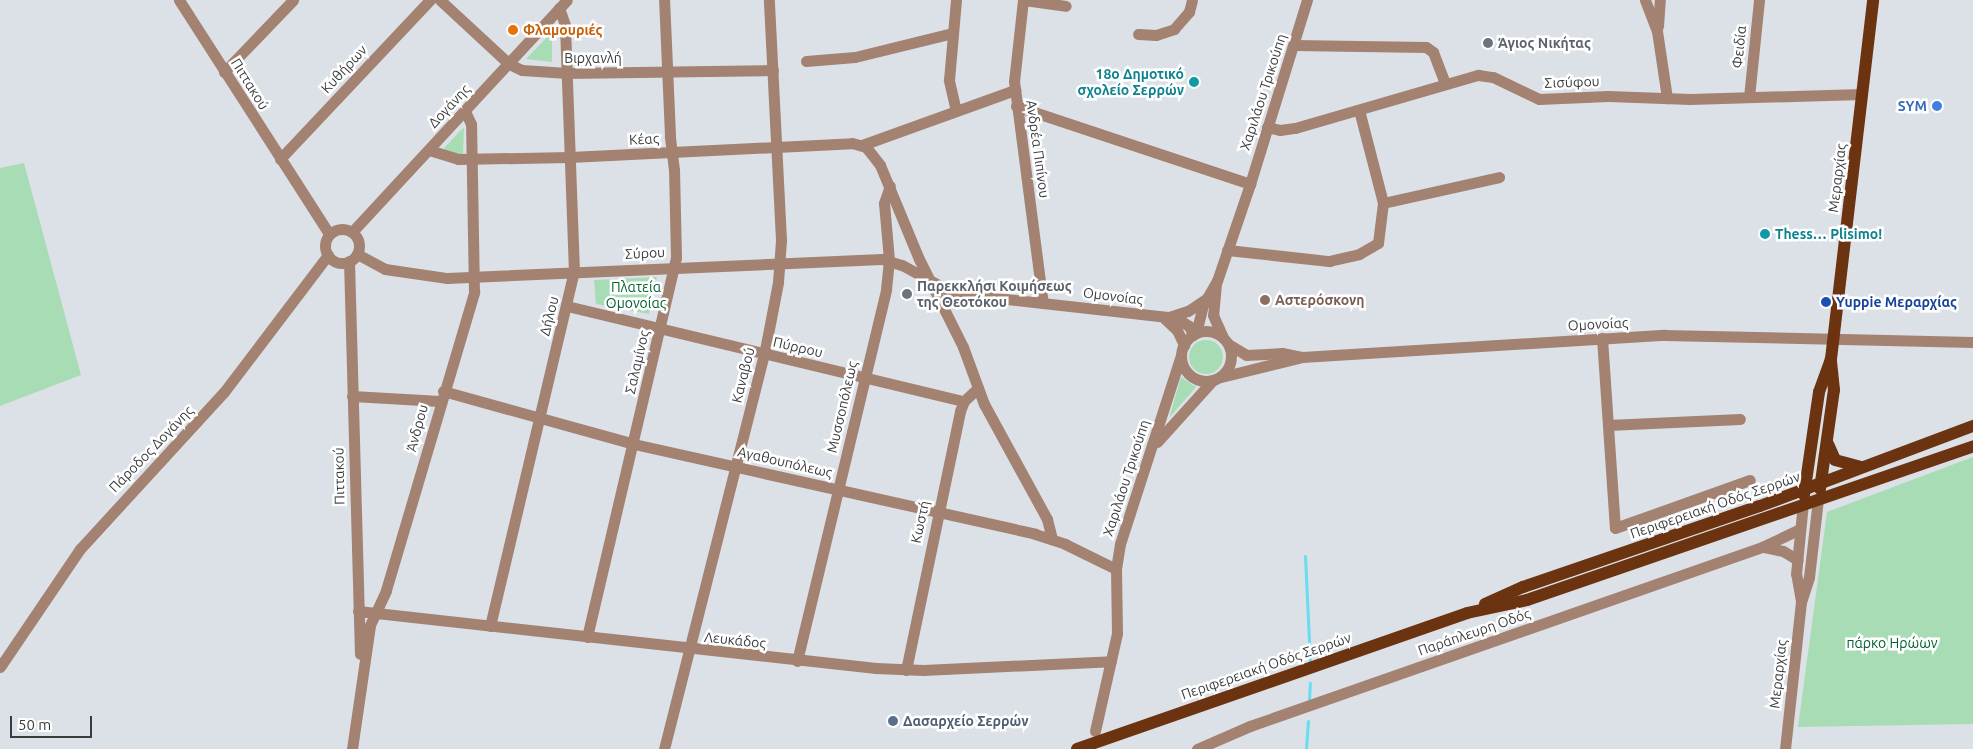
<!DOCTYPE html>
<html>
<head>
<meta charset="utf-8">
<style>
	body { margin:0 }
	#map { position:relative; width:1973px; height:749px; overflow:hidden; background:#dce1e8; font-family:Ubuntu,sans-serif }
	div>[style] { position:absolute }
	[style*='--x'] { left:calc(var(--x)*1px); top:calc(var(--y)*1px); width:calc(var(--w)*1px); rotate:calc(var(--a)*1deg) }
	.green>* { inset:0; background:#a8dcb5 }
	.round { border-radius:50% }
	.stream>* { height:3px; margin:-1.5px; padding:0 1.5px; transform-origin:1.5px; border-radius:1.5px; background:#66ddf1 }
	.minor>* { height:11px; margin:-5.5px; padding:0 5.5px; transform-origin:5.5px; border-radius:5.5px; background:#a48271 }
	.minor>.ring { margin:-5.5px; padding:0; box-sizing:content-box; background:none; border:11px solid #a48271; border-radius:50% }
	.major>* { height:12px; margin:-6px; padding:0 6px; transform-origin:6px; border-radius:6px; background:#6c3310 }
	.dots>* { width:14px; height:14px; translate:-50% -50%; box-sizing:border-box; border:2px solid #fff; border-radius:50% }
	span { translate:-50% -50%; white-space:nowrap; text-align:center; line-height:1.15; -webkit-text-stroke:5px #fff; paint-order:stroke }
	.food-label { font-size:14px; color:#c56008; font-weight:700 }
	.left { translate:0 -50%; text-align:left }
	.worship-label { font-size:14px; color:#5b616d; font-weight:700 }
	.street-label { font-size:14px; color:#393b3e }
	.culture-label { font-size:14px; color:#0d838f; font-weight:700 }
	.right { translate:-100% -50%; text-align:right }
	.shop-label { font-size:14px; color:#366cbe; font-weight:700 }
	.park-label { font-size:14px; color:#056231 }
	.education-label { font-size:14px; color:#785e54; font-weight:700 }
	.transit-label { font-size:14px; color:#164399; font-weight:700 }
	.service-label { font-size:14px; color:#4e5e75; font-weight:700 }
	.scale { position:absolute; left:10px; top:716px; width:82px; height:22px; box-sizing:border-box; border:2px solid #393b3e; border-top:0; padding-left:6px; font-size:15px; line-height:18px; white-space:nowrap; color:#393b3e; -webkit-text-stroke:4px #fff; paint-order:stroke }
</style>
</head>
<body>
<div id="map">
	<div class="green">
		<div style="clip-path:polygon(552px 32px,552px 62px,526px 59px)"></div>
		<div style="clip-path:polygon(464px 127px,463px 155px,446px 150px,444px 148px)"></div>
		<div style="clip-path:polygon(24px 163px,81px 375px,0 406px,0 168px)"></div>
		<div style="clip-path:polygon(657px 277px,649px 314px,596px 304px,594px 280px)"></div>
		<div class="round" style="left:1189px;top:340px;width:34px;height:34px"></div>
		<div style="clip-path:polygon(1181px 377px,1196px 387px,1170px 417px,1170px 415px)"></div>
		<div style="clip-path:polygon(1973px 457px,1973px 724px,1798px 727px,1827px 512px)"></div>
	</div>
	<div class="stream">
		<div style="--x:1305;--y:556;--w:106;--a:87.3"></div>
		<div style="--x:1309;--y:700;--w:17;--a:-87"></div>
		<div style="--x:1306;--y:749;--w:28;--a:-86"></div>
	</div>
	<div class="minor">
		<div style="--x:179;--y:0;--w:278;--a:57.3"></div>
		<div style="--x:440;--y:0;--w:94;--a:42.8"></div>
		<div style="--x:509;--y:64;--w:14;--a:25"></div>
		<div style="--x:522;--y:70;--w:45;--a:3.8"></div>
		<div style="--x:567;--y:73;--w:206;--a:-0.8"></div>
		<div style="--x:1023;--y:0;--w:81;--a:96.3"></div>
		<div style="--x:1014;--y:81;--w:224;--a:82.6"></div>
		<div style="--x:1024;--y:0;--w:42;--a:8.1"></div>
		<div style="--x:1645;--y:0;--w:33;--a:69"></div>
		<div style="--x:1657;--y:31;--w:68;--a:81.5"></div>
		<div style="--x:1658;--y:26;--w:26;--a:-86"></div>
		<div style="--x:1138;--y:34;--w:18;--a:3"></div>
		<div style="--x:1156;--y:35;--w:19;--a:-18"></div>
		<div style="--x:1174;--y:29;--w:23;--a:-49"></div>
		<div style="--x:1189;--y:12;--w:12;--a:-76"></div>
		<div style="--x:1294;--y:45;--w:132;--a:0.9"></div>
		<div style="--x:1426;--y:47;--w:9;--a:36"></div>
		<div style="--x:1433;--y:52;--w:34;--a:69"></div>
		<div style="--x:806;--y:61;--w:49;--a:-4.7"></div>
		<div style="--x:855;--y:57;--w:101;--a:-13.8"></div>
		<div style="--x:224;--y:72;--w:100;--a:-46.2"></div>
		<div style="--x:1749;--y:97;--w:98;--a:-84.1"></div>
		<div style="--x:1016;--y:106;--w:247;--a:18.4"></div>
		<div style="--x:1359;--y:110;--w:96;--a:75.5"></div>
		<div style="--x:1383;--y:203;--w:119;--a:-12.6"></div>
		<div style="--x:956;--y:111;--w:32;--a:-103"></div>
		<div style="--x:949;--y:80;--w:80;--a:-85"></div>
		<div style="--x:1267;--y:127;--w:13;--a:13"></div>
		<div style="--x:1280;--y:130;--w:15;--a:-8"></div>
		<div style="--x:1295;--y:128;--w:191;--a:-16.2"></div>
		<div style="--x:1478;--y:75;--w:15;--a:8"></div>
		<div style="--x:1493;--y:77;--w:51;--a:25.6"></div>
		<div style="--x:1539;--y:99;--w:69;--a:-2.5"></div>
		<div style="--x:1608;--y:96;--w:82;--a:2.1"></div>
		<div style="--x:1690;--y:99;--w:172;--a:-1.7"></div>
		<div style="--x:862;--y:145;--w:163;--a:-19.8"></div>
		<div style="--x:429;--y:150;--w:30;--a:17"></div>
		<div style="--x:458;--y:159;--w:112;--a:-1"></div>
		<div style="--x:570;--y:157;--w:282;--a:-2.8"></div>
		<div style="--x:852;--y:143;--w:15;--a:16"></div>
		<div style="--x:866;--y:147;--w:23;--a:52"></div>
		<div style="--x:880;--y:165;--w:102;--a:67.5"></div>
		<div style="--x:919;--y:259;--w:98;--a:63.4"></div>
		<div style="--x:963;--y:347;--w:61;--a:69.8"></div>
		<div style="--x:984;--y:404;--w:131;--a:61.3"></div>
		<div style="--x:1047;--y:519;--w:21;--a:76"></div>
		<div style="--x:280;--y:159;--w:219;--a:-46.7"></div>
		<div class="ring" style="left:325px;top:229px;width:23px;height:23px"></div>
		<div style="--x:352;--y:232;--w:316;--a:-47.2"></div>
		<div style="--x:1227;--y:250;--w:103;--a:6.2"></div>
		<div style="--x:1329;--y:261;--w:31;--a:-13"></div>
		<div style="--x:1359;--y:254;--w:22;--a:-30"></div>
		<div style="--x:1378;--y:243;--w:40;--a:-82.9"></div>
		<div style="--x:357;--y:254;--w:32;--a:28"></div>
		<div style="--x:385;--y:269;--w:63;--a:8.3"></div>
		<div style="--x:447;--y:278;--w:435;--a:-2.5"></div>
		<div style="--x:882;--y:259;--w:21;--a:17"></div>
		<div style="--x:902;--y:265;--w:58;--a:28.8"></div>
		<div style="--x:953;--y:293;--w:225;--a:6.4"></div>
		<div style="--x:1177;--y:318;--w:14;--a:34"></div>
		<div style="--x:1189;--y:326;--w:10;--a:66"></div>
		<div style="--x:349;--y:261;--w:393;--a:88.4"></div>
		<div style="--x:1216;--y:283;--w:32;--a:95"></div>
		<div style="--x:1213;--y:315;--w:24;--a:66"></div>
		<div style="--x:567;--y:306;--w:408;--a:13.5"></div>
		<div style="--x:1169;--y:317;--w:20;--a:-18"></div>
		<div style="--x:1188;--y:311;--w:22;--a:-34"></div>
		<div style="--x:1165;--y:319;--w:16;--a:43"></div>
		<div style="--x:1177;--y:330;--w:17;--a:65"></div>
		<div class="ring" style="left:1181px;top:331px;width:39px;height:39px"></div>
		<div style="--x:1196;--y:333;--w:29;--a:-76"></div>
		<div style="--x:1203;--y:305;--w:28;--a:-60"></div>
		<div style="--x:1217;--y:281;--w:102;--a:-71.2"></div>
		<div style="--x:1250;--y:184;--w:193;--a:-72.8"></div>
		<div style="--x:1602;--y:338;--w:190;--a:86.1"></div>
		<div style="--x:1615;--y:528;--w:143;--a:-19.6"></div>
		<div style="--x:1228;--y:344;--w:21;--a:31"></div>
		<div style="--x:1246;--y:355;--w:36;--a:-3"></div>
		<div style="--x:1282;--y:353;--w:20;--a:11"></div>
		<div style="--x:1302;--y:357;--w:363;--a:-3.5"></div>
		<div style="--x:1664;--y:335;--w:309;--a:1.3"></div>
		<div style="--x:1221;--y:377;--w:83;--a:-13.9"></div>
		<div style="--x:443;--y:391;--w:198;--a:15.5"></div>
		<div style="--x:634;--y:444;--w:411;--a:12.6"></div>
		<div style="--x:1035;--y:534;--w:32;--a:18"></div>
		<div style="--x:1065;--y:544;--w:57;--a:26.1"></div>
		<div style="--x:352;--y:396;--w:88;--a:3.3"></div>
		<div style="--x:1608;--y:425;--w:132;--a:-2.6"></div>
		<div style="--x:1157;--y:442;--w:84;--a:-47.9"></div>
		<div style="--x:1764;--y:547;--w:19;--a:12"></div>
		<div style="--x:1783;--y:551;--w:17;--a:31"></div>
		<div style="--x:1801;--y:601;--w:27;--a:-100"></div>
		<div style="--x:1796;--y:574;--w:71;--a:-84.4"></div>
		<div style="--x:358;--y:611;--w:521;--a:6.28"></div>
		<div style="--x:876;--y:668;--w:47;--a:2.4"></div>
		<div style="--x:923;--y:670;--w:188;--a:-2.7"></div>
		<div style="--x:490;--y:626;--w:364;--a:-76.7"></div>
		<div style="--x:574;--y:272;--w:247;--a:-92.1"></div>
		<div style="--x:565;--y:25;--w:18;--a:-109"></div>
		<div style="--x:587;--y:637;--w:390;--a:-76.8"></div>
		<div style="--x:676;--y:257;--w:87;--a:-91.3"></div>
		<div style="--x:674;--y:170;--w:35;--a:-97"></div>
		<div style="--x:670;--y:135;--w:135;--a:-92.5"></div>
		<div style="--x:797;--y:661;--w:382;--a:-76.5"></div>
		<div style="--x:886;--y:289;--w:29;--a:-84"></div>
		<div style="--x:889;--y:260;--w:57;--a:-95"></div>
		<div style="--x:884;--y:203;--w:18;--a:-71"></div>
		<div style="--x:0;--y:667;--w:143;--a:-55.9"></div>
		<div style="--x:80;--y:549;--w:213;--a:-47.5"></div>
		<div style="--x:224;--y:392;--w:172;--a:-52.8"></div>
		<div style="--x:906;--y:670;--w:265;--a:-78.2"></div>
		<div style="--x:960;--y:411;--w:11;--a:-68"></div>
		<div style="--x:964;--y:401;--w:19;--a:-43"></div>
		<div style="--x:1095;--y:731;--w:100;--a:-77.3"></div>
		<div style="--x:1117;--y:633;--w:64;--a:-90.9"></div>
		<div style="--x:1116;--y:569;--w:25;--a:-81"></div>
		<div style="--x:1120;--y:544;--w:199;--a:-72.1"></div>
		<div style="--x:352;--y:749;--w:125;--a:-81.7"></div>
		<div style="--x:370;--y:625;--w:38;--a:-65"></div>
		<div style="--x:386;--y:590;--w:311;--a:-73.5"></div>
		<div style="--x:474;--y:292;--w:168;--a:-91"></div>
		<div style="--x:471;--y:124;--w:14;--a:-115"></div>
		<div style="--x:664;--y:749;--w:406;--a:-75.8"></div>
		<div style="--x:764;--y:355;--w:74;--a:-79.1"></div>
		<div style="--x:778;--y:282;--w:42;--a:-85.9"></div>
		<div style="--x:781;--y:240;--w:240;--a:-92.9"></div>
		<div style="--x:1197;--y:749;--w:58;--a:-23.5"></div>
		<div style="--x:1250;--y:726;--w:542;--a:-19.27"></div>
		<div style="--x:1762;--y:547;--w:42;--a:-25.3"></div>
		<div style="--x:1785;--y:749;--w:148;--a:-83.8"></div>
		<div style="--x:1801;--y:602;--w:26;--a:-72"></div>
		<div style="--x:1809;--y:577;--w:79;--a:-83.4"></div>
	</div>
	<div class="major">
		<div style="--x:1828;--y:444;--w:17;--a:66"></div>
		<div style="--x:1835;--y:460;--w:27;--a:15"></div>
		<div style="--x:1820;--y:489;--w:100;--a:-82"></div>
		<div style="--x:1834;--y:390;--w:31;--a:-96"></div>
		<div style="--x:1831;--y:359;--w:361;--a:-83.3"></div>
		<div style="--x:1804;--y:495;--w:104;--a:-81.7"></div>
		<div style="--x:1819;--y:392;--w:33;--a:-70"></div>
		<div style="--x:1485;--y:604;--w:42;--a:-24.1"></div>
		<div style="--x:1523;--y:587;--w:250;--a:-18.9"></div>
		<div style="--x:1760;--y:506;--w:228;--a:-20.6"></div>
		<div style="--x:1077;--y:749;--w:413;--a:-19.2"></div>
		<div style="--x:1467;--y:613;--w:61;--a:-12.2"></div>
		<div style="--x:1527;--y:600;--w:472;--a:-19"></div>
	</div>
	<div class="dots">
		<div style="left:513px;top:30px;background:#e8710a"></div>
		<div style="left:1488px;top:43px;background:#6b7280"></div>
		<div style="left:1194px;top:82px;background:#0f9aa8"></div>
		<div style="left:1937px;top:106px;background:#3f7fe0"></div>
		<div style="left:1765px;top:234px;background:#0f9aa8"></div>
		<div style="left:907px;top:294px;background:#6b7280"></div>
		<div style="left:1265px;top:300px;background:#8d6e63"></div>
		<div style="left:1826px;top:302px;background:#1a4fb4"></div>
		<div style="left:893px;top:721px;background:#5c6f8a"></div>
	</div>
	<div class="food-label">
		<span class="left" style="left:523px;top:30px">Φλαμουριές</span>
	</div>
	<div class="worship-label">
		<span class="left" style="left:1498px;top:43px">Άγιος Νικήτας</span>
		<span class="left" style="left:917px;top:294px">Παρεκκλήσι Κοιμήσεως<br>της Θεοτόκου</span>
	</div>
	<div class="street-label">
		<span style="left:1739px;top:47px;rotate:-84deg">Φειδία</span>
		<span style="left:593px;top:58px">Βιρχανλή</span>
		<span style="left:344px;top:69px;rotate:-47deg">Κυθήρων</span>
		<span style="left:1572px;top:82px;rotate:-2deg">Σισύφου</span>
		<span style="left:250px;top:84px;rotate:58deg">Πιττακού</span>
		<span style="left:1263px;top:92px;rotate:-72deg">Χαριλάου Τρικούπη</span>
		<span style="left:449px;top:106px;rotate:-47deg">Δογάνης</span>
		<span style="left:644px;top:139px;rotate:-3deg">Κέας</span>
		<span style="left:1038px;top:149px;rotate:82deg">Ανδρέα Πιπίνου</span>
		<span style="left:1837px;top:178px;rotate:-83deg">Μεραρχίας</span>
		<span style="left:645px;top:253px;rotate:-3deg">Σύρου</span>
		<span style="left:1113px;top:296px;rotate:7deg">Ομονοίας</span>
		<span style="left:549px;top:316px;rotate:-76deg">Δήλου</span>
		<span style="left:1598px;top:324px;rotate:-3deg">Ομονοίας</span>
		<span style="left:798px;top:347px;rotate:13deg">Πύρρου</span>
		<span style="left:637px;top:362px;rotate:-77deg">Σαλαμίνος</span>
		<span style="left:743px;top:375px;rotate:-76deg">Καναβού</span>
		<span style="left:842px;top:407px;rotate:-77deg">Μυσσοπόλεως</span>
		<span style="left:417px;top:428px;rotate:-75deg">Άνδρου</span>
		<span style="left:151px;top:449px;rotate:-46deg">Πάροδος Δογάνης</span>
		<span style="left:785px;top:462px;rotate:13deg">Αγαθουπόλεως</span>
		<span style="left:339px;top:476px;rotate:-91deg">Πιττακού</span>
		<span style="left:1126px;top:478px;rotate:-72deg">Χαριλάου Τρικούπη</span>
		<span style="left:1715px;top:505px;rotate:-19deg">Περιφερειακή Οδός Σερρών</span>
		<span style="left:920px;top:522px;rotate:-78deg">Κωστή</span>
		<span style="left:1474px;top:632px;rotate:-19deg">Παράπλευρη Οδός</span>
		<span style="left:735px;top:640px;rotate:6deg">Λευκάδος</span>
		<span style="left:1266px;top:666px;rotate:-19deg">Περιφερειακή Οδός Σερρών</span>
		<span style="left:1778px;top:674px;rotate:-84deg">Μεραρχίας</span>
	</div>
	<div class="culture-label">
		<span class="right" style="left:1184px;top:82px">18ο Δημοτικό<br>σχολείο Σερρών</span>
		<span class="left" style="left:1775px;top:234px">Thess… Plisimo!</span>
	</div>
	<div class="shop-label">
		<span class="right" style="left:1927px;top:106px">SYM</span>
	</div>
	<div class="park-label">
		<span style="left:636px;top:295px">Πλατεία<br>Ομονοίας</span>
		<span style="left:1892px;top:643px">πάρκο Ηρώων</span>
	</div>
	<div class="education-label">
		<span class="left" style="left:1275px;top:300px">Αστερόσκονη</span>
	</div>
	<div class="transit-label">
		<span class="left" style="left:1836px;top:302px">Yuppie Μεραρχίας</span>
	</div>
	<div class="service-label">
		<span class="left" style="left:903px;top:721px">Δασαρχείο Σερρών</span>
	</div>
	<div class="scale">50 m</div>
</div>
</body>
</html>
